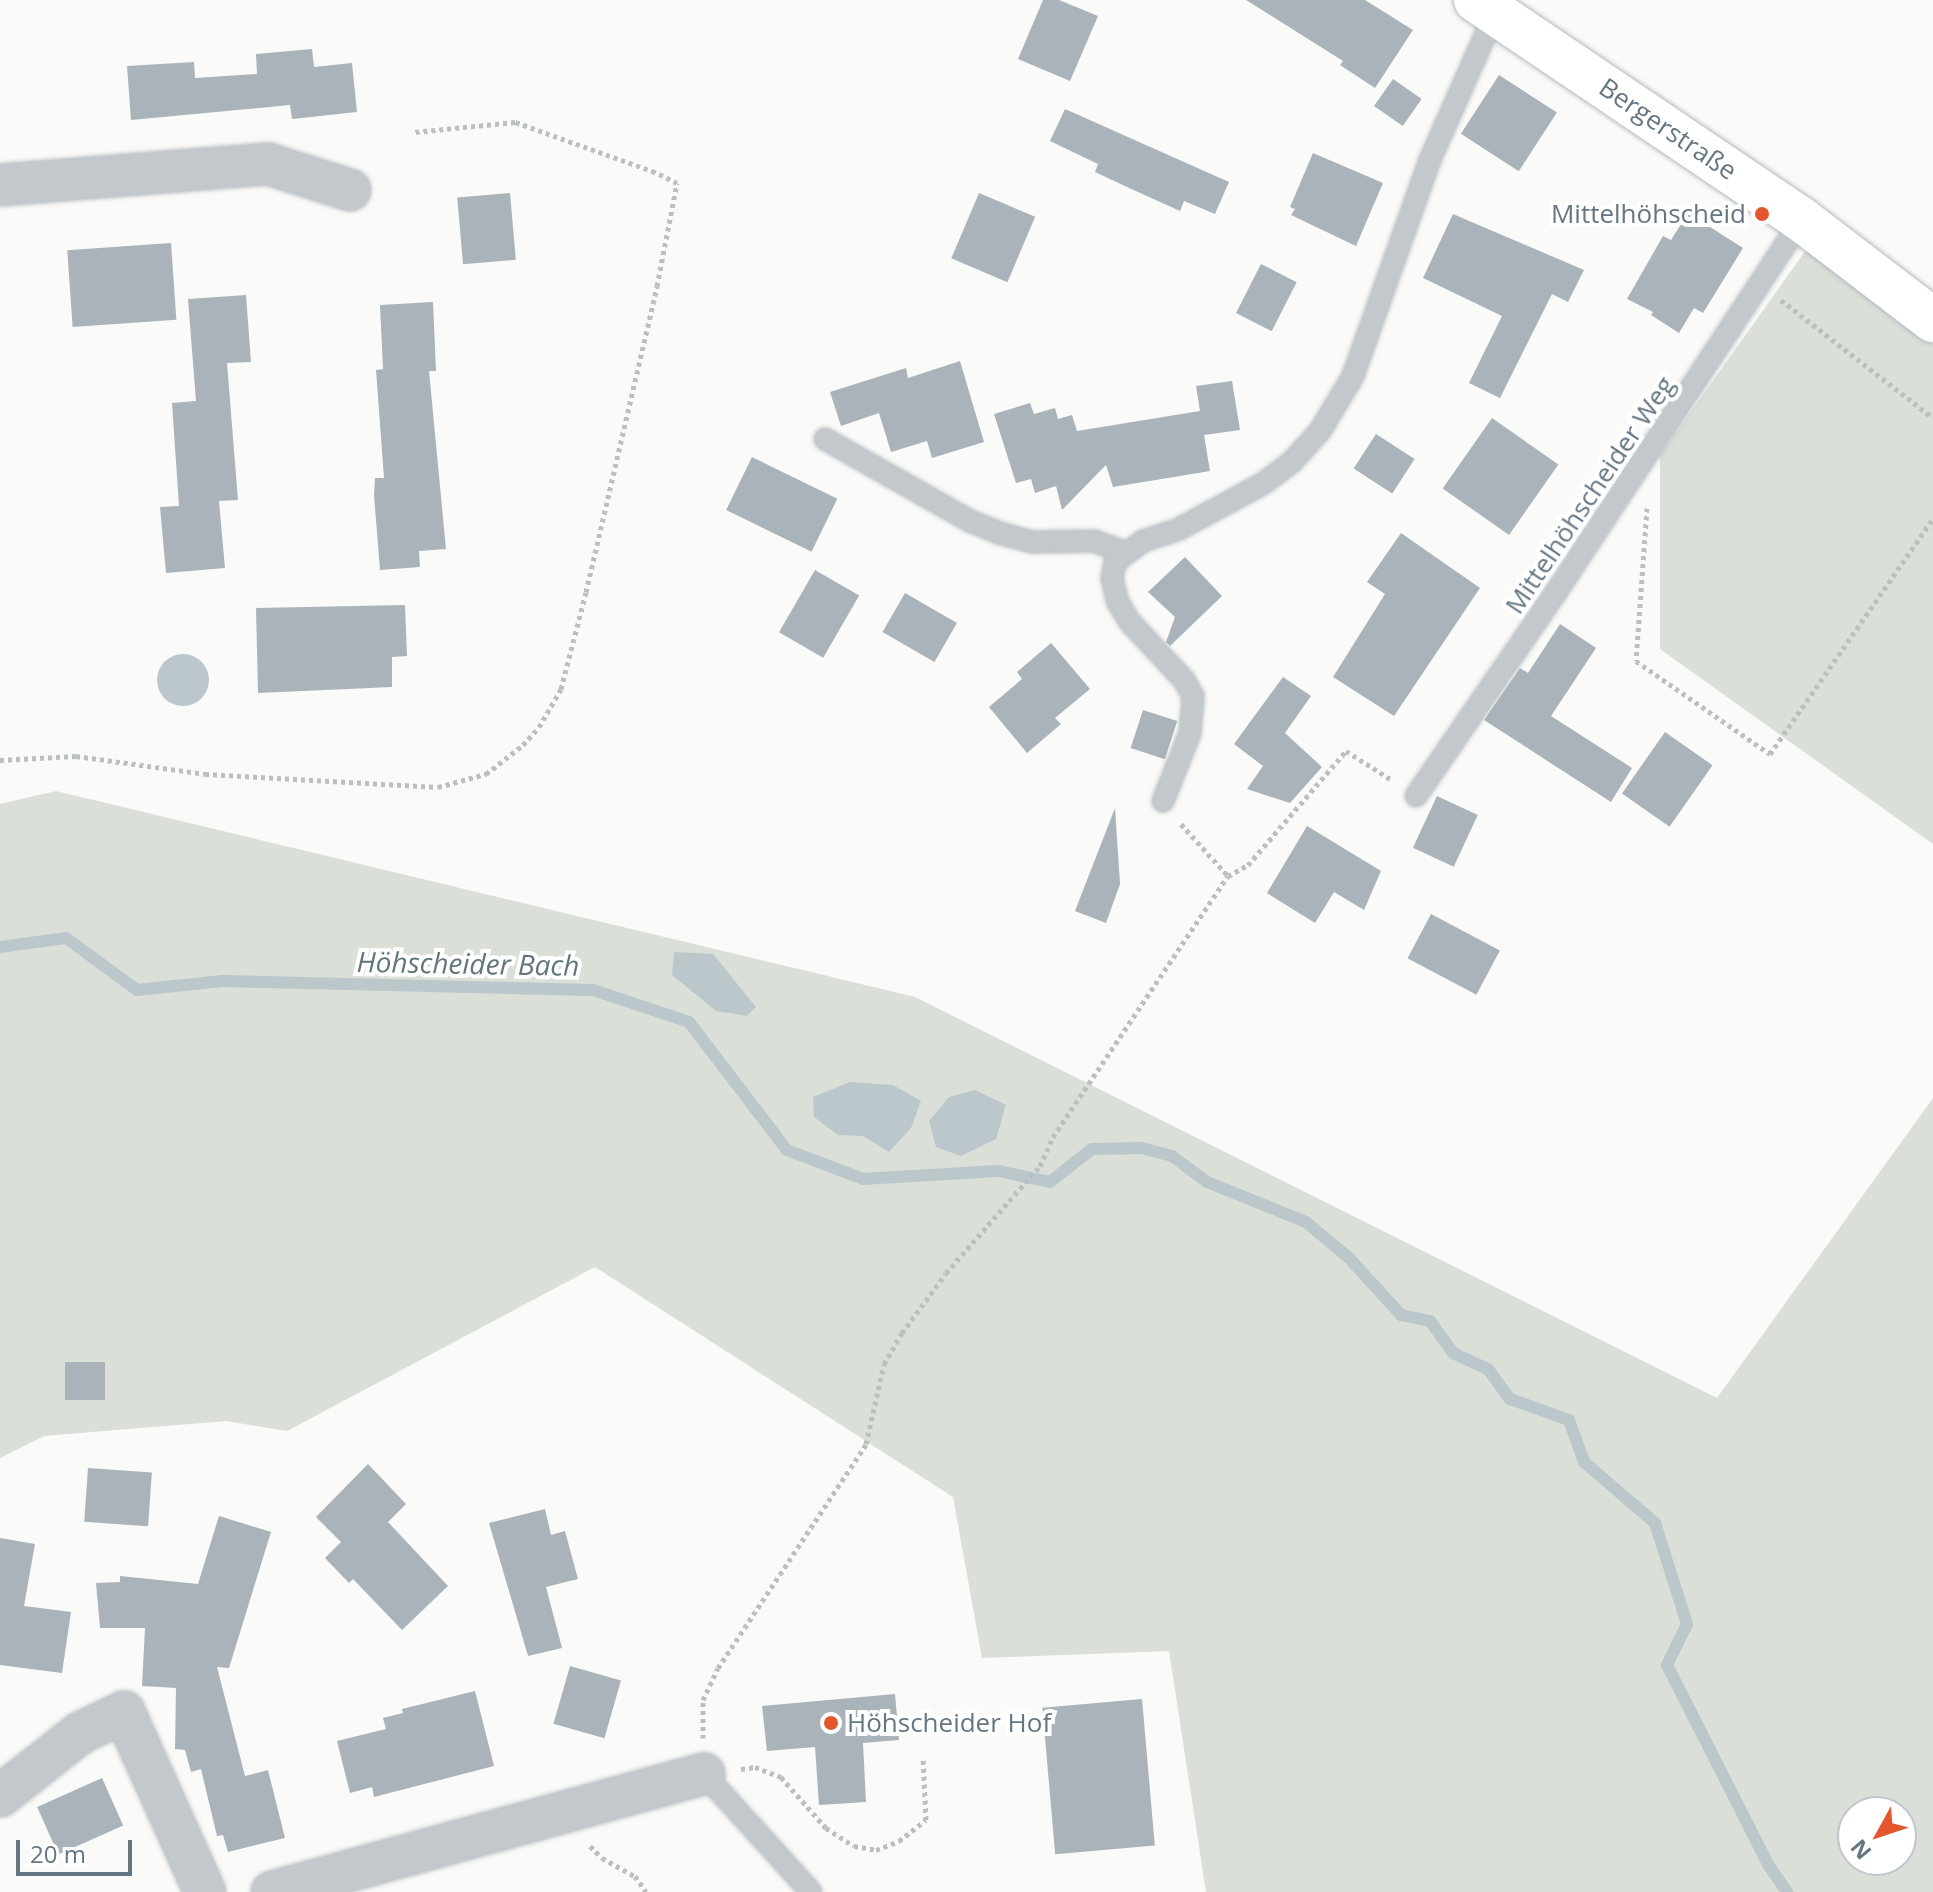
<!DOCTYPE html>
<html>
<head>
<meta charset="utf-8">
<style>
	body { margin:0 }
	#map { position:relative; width:1933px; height:1892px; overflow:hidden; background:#fafaf8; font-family:"Open Sans",sans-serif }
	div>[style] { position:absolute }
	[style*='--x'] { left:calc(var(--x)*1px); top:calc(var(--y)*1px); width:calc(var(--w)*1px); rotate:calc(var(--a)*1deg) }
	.green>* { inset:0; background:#dadfd7 }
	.water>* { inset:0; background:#bbc7cb }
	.round { border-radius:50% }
	.stream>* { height:12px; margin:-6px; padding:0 6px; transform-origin:6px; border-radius:6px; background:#bbc7cb }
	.building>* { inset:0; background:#aab3b9; transform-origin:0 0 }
	.path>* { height:5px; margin-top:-2.5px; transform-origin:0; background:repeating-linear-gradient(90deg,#bbbfc2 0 4px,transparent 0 8px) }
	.roads { filter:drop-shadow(0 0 2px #b3babf) drop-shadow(0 0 2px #b3babf) }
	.lane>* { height:20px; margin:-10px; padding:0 10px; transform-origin:10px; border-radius:10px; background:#c3c8cc }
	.street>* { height:40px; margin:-20px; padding:0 20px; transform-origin:20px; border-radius:20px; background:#c3c8cc }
	.secondary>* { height:44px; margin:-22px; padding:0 22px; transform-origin:22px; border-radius:22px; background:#fff }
	.dots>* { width:22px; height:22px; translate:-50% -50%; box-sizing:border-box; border:4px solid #fff; border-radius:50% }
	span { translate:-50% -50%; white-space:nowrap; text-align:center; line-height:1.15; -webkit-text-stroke:8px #fff; paint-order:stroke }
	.street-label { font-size:26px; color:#657683 }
	.poi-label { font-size:26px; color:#657683 }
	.right { translate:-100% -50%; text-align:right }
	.left { translate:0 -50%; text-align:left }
	.water-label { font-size:28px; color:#60757c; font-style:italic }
	.north { position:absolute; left:1837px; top:1796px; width:80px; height:80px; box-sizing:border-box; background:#fff; border:2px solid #c1c8cd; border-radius:50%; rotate:230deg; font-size:22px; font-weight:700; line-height:32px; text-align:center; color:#657683 }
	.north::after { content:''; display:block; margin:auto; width:28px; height:36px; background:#e4572e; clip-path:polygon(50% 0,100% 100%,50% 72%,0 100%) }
	.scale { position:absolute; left:16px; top:1840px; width:116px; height:36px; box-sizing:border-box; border:4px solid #657683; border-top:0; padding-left:10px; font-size:24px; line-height:28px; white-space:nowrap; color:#657683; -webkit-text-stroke:6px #fff; paint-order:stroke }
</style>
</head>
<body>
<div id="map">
	<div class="green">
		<div style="clip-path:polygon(1806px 250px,1933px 344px,1933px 844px,1660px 649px,1660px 455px)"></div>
		<div style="clip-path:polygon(evenodd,56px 791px,915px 997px,1717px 1398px,1933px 1098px,1933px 1892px,1206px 1892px,1169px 1651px,982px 1658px,953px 1497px,595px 1267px,287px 1431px,226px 1421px,44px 1436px,0 1458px,0 804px,56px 791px,1853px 1812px,1901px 1812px,1901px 1860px,1853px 1860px,1853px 1812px)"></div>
	</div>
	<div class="water">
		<div class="round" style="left:157px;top:654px;width:52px;height:52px"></div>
		<div style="clip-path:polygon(674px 952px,713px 954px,756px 1007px,747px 1016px,716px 1011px,672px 975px)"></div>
		<div style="clip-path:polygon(850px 1082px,893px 1085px,921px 1101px,911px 1128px,889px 1152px,863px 1136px,838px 1135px,814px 1117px,813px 1097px)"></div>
		<div style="clip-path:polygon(975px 1090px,1006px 1105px,996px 1139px,961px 1156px,936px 1147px,929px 1121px,949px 1097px)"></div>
	</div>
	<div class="stream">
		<div style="--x:0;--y:947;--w:67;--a:-7.8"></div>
		<div style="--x:66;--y:938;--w:88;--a:36.2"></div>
		<div style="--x:137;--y:990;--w:86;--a:-6"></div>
		<div style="--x:223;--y:981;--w:370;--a:1.4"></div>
		<div style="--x:593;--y:990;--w:101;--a:18.4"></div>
		<div style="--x:689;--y:1022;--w:161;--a:52.6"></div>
		<div style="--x:787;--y:1150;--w:81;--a:20.9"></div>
		<div style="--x:863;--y:1179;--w:135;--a:-3.4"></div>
		<div style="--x:998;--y:1171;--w:53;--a:11.9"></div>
		<div style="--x:1050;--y:1182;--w:53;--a:-38.2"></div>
		<div style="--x:1092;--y:1149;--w:50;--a:-1.1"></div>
		<div style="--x:1142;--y:1148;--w:31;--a:15"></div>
		<div style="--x:1172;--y:1156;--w:44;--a:36.6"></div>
		<div style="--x:1207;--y:1182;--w:107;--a:22"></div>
		<div style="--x:1306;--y:1222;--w:56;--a:39.9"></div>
		<div style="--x:1349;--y:1258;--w:77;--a:47.6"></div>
		<div style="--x:1401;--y:1315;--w:30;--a:12"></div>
		<div style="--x:1430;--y:1321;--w:39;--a:54"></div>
		<div style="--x:1453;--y:1353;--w:38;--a:25"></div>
		<div style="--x:1488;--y:1369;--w:37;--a:54"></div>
		<div style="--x:1510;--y:1399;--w:63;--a:19.6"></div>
		<div style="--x:1569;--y:1420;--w:45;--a:70.3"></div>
		<div style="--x:1584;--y:1462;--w:94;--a:40.7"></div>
		<div style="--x:1655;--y:1523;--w:106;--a:72.4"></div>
		<div style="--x:1687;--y:1624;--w:46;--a:116"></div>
		<div style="--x:1667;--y:1665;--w:225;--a:63.1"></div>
		<div style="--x:1769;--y:1866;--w:32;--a:55"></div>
	</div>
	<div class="building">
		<div style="clip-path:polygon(1043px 0,1059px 0,1098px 16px,1070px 81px,1018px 59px)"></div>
		<div style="clip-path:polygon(1246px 0,1365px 0,1413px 30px,1375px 88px,1340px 65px,1343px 61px)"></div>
		<div style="clip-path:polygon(312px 49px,314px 67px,352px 63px,357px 112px,292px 119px,290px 105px,131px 120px,127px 66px,194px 62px,195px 78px,257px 74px,256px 54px)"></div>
		<div style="left:1499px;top:75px;width:69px;height:70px;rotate:33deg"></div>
		<div style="left:1393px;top:79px;width:35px;height:33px;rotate:35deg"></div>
		<div style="clip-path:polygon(1065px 109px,1229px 182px,1215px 214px,1184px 201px,1180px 211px,1127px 187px,1095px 172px,1098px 164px,1050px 141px)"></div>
		<div style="clip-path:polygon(1313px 153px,1383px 183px,1356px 246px,1291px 215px,1295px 209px,1290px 207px)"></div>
		<div style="left:510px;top:193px;width:67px;height:53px;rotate:85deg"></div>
		<div style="left:979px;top:193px;width:61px;height:71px;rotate:23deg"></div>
		<div style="clip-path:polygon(1688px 213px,1743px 248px,1703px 313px,1694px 308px,1679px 333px,1651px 315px,1653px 312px,1627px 299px,1663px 236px,1671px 240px)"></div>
		<div style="clip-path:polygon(1453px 214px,1584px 270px,1568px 302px,1552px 294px,1500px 398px,1469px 383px,1502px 316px,1423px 278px)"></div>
		<div style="left:171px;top:243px;width:77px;height:104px;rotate:86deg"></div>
		<div style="left:1261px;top:264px;width:40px;height:55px;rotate:27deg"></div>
		<div style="clip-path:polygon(246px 295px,251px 362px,227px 363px,238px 500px,219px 501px,225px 568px,166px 573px,160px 507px,179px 506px,172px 403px,196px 401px,188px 299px)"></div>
		<div style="clip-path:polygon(433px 302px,436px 371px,429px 371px,446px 549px,419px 551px,420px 567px,380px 570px,374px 495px,375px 478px,384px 478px,376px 370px,383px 369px,380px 305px)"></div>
		<div style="clip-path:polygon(960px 361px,984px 442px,932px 458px,927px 441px,891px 452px,879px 413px,841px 426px,830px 392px,906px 368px,908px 378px)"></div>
		<div style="clip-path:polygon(1232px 381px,1240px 430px,1204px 435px,1210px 471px,1113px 487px,1106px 465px,1062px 510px,1056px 486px,1035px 493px,1031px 479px,1016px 483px,994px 414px,1030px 403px,1034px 414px,1055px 408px,1058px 419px,1072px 415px,1077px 431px,1200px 411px,1196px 386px)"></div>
		<div style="left:1492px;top:418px;width:81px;height:86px;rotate:35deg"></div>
		<div style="left:1376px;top:434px;width:46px;height:41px;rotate:33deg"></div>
		<div style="left:752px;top:457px;width:95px;height:59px;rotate:26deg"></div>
		<div style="clip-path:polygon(1401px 533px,1480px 588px,1394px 716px,1333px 677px,1385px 594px,1367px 582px)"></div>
		<div style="clip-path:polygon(1185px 557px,1222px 596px,1170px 646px,1166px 642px,1175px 617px,1148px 592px)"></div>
		<div style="left:815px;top:570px;width:51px;height:72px;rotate:30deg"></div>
		<div style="left:905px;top:593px;width:60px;height:45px;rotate:30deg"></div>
		<div style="clip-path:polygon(405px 605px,407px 656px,392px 657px,392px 687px,258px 693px,256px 608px)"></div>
		<div style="clip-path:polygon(1560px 624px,1596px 648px,1551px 716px,1632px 768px,1611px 802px,1484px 720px,1520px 668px,1528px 673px)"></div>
		<div style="clip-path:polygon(1051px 643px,1090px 689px,1055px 718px,1061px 724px,1027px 753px,989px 707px,1022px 679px,1017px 672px)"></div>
		<div style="clip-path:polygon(1283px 677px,1311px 696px,1285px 733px,1322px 767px,1290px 803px,1247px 789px,1263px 766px,1234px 744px)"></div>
		<div style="left:1143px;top:710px;width:36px;height:40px;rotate:18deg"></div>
		<div style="left:1665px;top:732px;width:58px;height:75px;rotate:35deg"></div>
		<div style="left:1437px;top:796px;width:45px;height:57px;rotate:25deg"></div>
		<div style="clip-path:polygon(1115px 808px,1120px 884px,1106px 923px,1075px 911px)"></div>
		<div style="clip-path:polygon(1307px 826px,1381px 871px,1364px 910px,1334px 892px,1315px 923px,1267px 893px)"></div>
		<div style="left:1431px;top:914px;width:78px;height:50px;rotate:28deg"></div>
		<div style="left:65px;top:1362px;width:40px;height:38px"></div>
		<div style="clip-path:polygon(368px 1464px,406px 1504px,388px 1522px,448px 1586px,402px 1630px,353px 1579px,349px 1583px,325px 1558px,341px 1542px,316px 1517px)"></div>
		<div style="left:88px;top:1468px;width:64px;height:54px;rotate:4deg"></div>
		<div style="clip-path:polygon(545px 1509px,551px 1535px,565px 1531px,578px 1579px,546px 1587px,562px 1648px,528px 1656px,489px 1523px)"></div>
		<div style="clip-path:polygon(219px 1516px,271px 1532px,229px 1668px,217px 1667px,245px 1776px,268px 1770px,285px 1838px,228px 1852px,223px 1835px,217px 1836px,201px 1769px,191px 1772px,185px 1750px,175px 1749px,176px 1688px,142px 1686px,145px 1628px,100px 1628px,96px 1583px,120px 1582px,120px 1576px,198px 1584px)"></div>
		<div style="clip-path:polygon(0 1538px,35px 1544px,24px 1606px,71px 1612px,62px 1673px,0 1665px)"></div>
		<div style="left:570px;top:1666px;width:53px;height:60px;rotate:16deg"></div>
		<div style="clip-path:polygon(475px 1691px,494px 1766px,374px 1797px,372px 1787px,350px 1793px,337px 1741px,386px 1729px,383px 1718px,403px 1713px,402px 1709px)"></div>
		<div style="clip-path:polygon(895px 1694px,899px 1740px,863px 1743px,866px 1802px,819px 1805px,815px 1747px,767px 1751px,762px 1706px)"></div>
		<div style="left:1142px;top:1699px;width:147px;height:100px;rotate:85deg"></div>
		<div style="left:102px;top:1778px;width:52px;height:71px;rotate:66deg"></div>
	</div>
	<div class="path">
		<div style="--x:1781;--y:300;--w:192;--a:37.8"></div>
		<div style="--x:1647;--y:508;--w:153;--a:94.1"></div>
		<div style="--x:1636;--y:661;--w:163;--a:34.8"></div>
		<div style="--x:1770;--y:754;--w:286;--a:-55.3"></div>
		<div style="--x:0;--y:760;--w:76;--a:-3"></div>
		<div style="--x:76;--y:756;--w:130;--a:7.9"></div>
		<div style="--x:205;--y:774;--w:233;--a:3.2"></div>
		<div style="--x:438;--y:787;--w:50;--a:-15.2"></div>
		<div style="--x:486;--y:774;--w:47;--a:-38.1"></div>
		<div style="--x:523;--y:745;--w:24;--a:-48"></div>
		<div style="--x:539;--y:727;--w:44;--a:-59.9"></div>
		<div style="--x:561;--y:689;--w:100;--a:-75.5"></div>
		<div style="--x:586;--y:592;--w:314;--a:-76.9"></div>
		<div style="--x:657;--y:286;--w:105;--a:-79"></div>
		<div style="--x:677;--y:183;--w:25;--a:-153"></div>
		<div style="--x:655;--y:172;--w:149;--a:-160.3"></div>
		<div style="--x:515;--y:122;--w:101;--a:174.3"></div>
		<div style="--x:1181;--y:824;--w:70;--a:47.9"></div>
		<div style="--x:703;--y:1738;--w:38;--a:-90"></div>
		<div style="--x:703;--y:1700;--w:35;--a:-65"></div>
		<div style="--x:718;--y:1668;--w:268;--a:-56.5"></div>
		<div style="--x:866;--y:1444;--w:82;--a:-77.3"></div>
		<div style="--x:884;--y:1364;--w:36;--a:-60"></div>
		<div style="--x:902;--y:1333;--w:74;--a:-53.7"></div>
		<div style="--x:946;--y:1273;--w:142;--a:-48.7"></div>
		<div style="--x:1040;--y:1166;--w:32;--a:-66"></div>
		<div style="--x:1053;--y:1137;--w:314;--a:-56.2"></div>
		<div style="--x:1228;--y:876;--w:23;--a:-29"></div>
		<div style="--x:1248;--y:865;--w:150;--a:-49.3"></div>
		<div style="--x:1346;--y:751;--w:54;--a:32.2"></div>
		<div style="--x:741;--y:1769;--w:14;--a:-8"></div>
		<div style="--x:755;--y:1767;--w:28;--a:21"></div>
		<div style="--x:781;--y:1777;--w:68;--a:48.6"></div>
		<div style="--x:826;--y:1828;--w:33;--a:33"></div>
		<div style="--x:854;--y:1846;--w:22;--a:10"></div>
		<div style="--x:876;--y:1850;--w:25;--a:-21"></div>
		<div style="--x:899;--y:1841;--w:34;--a:-38"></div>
		<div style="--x:926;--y:1820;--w:63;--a:-92.7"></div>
		<div style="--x:590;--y:1846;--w:17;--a:45"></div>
		<div style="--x:602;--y:1858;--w:38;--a:29"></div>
		<div style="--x:635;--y:1876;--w:19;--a:55"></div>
	</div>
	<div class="roads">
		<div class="lane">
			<div style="--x:825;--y:439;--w:167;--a:29.5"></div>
			<div style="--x:970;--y:521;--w:31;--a:22"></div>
			<div style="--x:999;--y:533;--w:35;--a:15"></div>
			<div style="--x:1033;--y:542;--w:61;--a:-0.9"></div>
			<div style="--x:1094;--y:541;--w:32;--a:20"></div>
			<div style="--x:1416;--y:796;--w:245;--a:-55.5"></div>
			<div style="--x:1555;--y:594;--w:448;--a:-56.6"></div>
			<div style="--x:1163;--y:801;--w:73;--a:-68.3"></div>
			<div style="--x:1190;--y:733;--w:37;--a:-85"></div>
			<div style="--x:1193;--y:696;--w:18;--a:-119"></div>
			<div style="--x:1184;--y:680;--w:81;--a:-133"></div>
			<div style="--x:1129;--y:621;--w:24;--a:-120"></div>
			<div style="--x:1117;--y:600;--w:22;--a:-103"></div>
			<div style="--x:1112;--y:579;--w:17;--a:-80"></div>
			<div style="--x:1115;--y:562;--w:35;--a:-37"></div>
			<div style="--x:1143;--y:541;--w:38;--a:-18"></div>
			<div style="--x:1179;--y:529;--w:97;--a:-28.4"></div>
			<div style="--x:1264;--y:483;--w:34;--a:-37"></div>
			<div style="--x:1291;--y:463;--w:43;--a:-47.8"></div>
			<div style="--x:1320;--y:431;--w:64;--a:-59"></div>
			<div style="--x:1353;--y:376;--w:227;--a:-70.4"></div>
			<div style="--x:1429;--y:162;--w:163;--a:-66.1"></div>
			<div style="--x:704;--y:1774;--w:159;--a:47.8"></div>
		</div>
		<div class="street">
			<div style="--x:0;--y:185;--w:269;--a:-4.5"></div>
			<div style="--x:268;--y:164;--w:86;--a:17.6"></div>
			<div style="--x:0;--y:1796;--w:102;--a:-38.2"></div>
			<div style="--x:80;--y:1733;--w:49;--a:-25.5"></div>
			<div style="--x:124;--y:1712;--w:197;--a:65.8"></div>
			<div style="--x:272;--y:1892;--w:448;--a:-15.3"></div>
		</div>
		<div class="secondary">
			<div style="--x:1476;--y:0;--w:393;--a:34"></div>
			<div style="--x:1802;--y:220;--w:165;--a:37.4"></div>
		</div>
	</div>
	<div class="dots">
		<div style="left:1762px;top:214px;background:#e4572e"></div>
		<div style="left:831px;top:1723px;background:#e4572e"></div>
	</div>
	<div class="street-label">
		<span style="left:1668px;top:129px;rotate:34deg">Bergerstraße</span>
		<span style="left:1590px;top:495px;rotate:-56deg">Mittelhöhscheider Weg</span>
	</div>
	<div class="poi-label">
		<span class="right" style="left:1746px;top:214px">Mittelhöhscheid</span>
		<span class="left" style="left:847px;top:1723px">Höhscheider Hof</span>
	</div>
	<div class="water-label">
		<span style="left:468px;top:963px;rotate:1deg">Höhscheider Bach</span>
	</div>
	<div class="north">N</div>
	<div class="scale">20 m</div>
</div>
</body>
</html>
